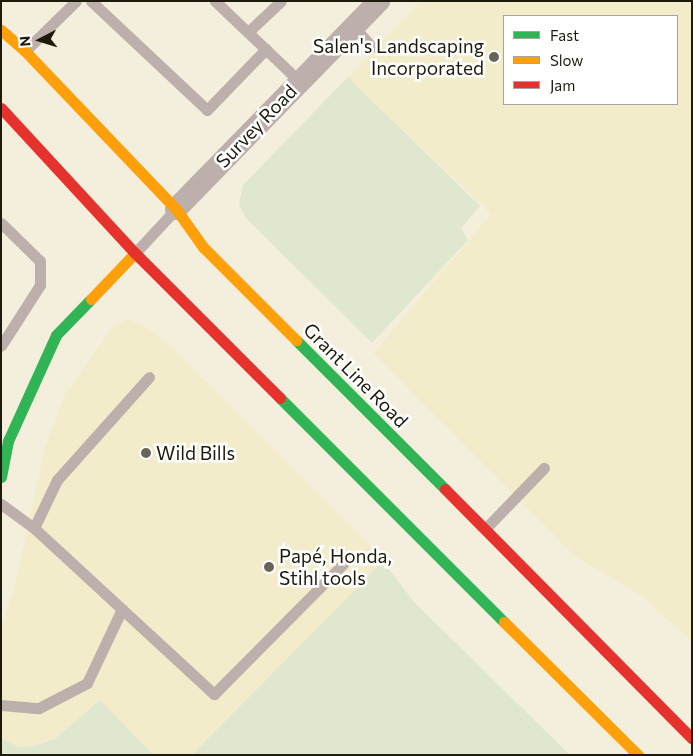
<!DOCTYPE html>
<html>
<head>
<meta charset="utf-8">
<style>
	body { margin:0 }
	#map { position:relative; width:693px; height:756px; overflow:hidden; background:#f4efdc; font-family:Commissioner,sans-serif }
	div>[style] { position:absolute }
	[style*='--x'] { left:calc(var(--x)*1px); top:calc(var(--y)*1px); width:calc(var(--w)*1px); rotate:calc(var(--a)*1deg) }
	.built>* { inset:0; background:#f3eccb }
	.green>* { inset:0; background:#e0e7cf }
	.lane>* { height:11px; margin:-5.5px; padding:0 5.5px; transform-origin:5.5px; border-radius:5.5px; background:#bdb0ac }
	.street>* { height:22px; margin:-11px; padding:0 11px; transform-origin:11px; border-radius:11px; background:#bdb0ac }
	.fast>* { height:11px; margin:-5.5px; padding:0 5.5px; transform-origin:5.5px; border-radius:5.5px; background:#30b455 }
	.slow>* { height:11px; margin:-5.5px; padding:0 5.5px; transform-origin:5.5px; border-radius:5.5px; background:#ff9f0a }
	.jam>* { height:11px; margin:-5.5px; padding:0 5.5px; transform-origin:5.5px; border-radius:5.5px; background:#e5322d }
	.dots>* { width:14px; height:14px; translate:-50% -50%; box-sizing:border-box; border:2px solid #fff; border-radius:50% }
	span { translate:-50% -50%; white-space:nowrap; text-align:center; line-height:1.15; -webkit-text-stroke:5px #fff; paint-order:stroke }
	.poi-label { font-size:19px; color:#1e1b0e }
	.right { translate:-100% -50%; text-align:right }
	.left { translate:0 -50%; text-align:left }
	.street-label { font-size:19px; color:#1e1b0e }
	.frame { position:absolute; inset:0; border:2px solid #1e1b0e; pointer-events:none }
	.legend { position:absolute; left:503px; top:15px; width:175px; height:90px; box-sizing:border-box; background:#fff; border:1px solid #a5a49f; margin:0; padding:6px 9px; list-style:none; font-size:15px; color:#1e1b0e }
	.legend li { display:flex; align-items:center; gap:10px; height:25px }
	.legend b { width:25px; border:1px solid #a5a49f }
	.north { position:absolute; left:15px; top:15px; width:50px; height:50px; -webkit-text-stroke:4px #fff; paint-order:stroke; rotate:265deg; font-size:14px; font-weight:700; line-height:20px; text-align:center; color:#1e1b0e }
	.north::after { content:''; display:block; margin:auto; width:18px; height:22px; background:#1e1b0e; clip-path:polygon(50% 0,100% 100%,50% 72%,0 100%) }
</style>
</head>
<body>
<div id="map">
	<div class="built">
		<div style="clip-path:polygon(evenodd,421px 1px,692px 1px,692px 642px,639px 594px,577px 558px,373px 353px,491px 214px,348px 77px,421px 1px,504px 16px,677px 16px,677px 104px,504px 104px,504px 16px)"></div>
		<div style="clip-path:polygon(128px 319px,145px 326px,167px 343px,366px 541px,383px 561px,192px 755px,154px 755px,100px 700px,55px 739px,34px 746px,19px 747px,1px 738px,1px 627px,15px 585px,45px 447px,65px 394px,113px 326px)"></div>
	</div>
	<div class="green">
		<div style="clip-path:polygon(348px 77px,480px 206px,461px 228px,468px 240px,372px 343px,246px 218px,239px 204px,243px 185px)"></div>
		<div style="clip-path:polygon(383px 561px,413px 601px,570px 755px,192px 755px)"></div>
		<div style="clip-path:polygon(100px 700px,154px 755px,1px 755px,1px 738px,19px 747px,34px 746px,55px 739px)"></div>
	</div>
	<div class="lane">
		<div style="--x:91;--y:1;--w:159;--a:43.2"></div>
		<div style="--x:207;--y:110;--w:85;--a:-46"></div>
		<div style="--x:215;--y:1;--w:117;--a:43.6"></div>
		<div style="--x:354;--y:27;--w:27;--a:48"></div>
		<div style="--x:248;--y:32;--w:45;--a:-43.2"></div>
		<div style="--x:25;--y:51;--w:71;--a:-44.4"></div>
		<div style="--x:1;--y:223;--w:54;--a:44.3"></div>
		<div style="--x:40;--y:261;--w:24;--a:90"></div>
		<div style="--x:40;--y:285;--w:72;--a:122.6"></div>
		<div style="--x:135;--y:253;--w:60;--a:-47"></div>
		<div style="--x:1;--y:504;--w:41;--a:36"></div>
		<div style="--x:34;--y:528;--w:53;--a:-64.4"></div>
		<div style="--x:57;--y:480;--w:138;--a:-48.2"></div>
		<div style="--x:34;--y:528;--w:245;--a:42.7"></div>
		<div style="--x:214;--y:694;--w:183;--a:-45.2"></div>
		<div style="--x:485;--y:529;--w:85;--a:-46"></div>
		<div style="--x:1;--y:705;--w:38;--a:5"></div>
		<div style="--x:39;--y:708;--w:54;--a:-27.5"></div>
		<div style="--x:87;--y:683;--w:82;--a:-64.7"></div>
	</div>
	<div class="street">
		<div style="--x:176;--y:209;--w:291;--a:-45.7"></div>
	</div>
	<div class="fast">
		<div style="--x:296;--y:340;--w:211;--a:45"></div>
		<div style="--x:280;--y:398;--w:317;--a:45"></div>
		<div style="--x:1;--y:477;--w:37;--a:-79"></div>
		<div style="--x:8;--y:441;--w:116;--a:-65.6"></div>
		<div style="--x:56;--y:335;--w:50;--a:-45.8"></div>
	</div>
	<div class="slow">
		<div style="--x:1;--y:30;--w:32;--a:41"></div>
		<div style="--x:25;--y:51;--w:219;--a:46.3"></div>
		<div style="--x:176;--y:209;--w:47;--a:54.6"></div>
		<div style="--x:203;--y:247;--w:132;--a:45"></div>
		<div style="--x:91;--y:299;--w:64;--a:-46.3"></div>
		<div style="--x:504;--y:622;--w:189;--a:44.8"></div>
	</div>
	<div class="jam">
		<div style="--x:1;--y:108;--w:197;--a:47.3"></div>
		<div style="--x:135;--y:253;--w:205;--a:45"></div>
		<div style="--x:445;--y:489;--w:351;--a:45.3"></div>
	</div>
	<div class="dots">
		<div style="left:494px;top:57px;background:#696556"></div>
		<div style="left:146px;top:453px;background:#696556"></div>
		<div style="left:269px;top:567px;background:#696556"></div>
	</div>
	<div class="poi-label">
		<span class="right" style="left:484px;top:57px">Salen's Landscaping<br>Incorporated</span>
		<span class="left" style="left:156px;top:453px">Wild Bills</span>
		<span class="left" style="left:279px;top:567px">Papé, Honda,<br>Stihl tools</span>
	</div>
	<div class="street-label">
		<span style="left:256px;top:126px;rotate:-46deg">Survey Road</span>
		<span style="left:356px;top:375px;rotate:45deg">Grant Line Road</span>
	</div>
	<div class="frame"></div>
	<ul class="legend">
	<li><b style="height:6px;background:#30b455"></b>Fast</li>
	<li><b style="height:6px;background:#ff9f0a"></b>Slow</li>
	<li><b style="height:6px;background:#e5322d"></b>Jam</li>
	</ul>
	<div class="north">N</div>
</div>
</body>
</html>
